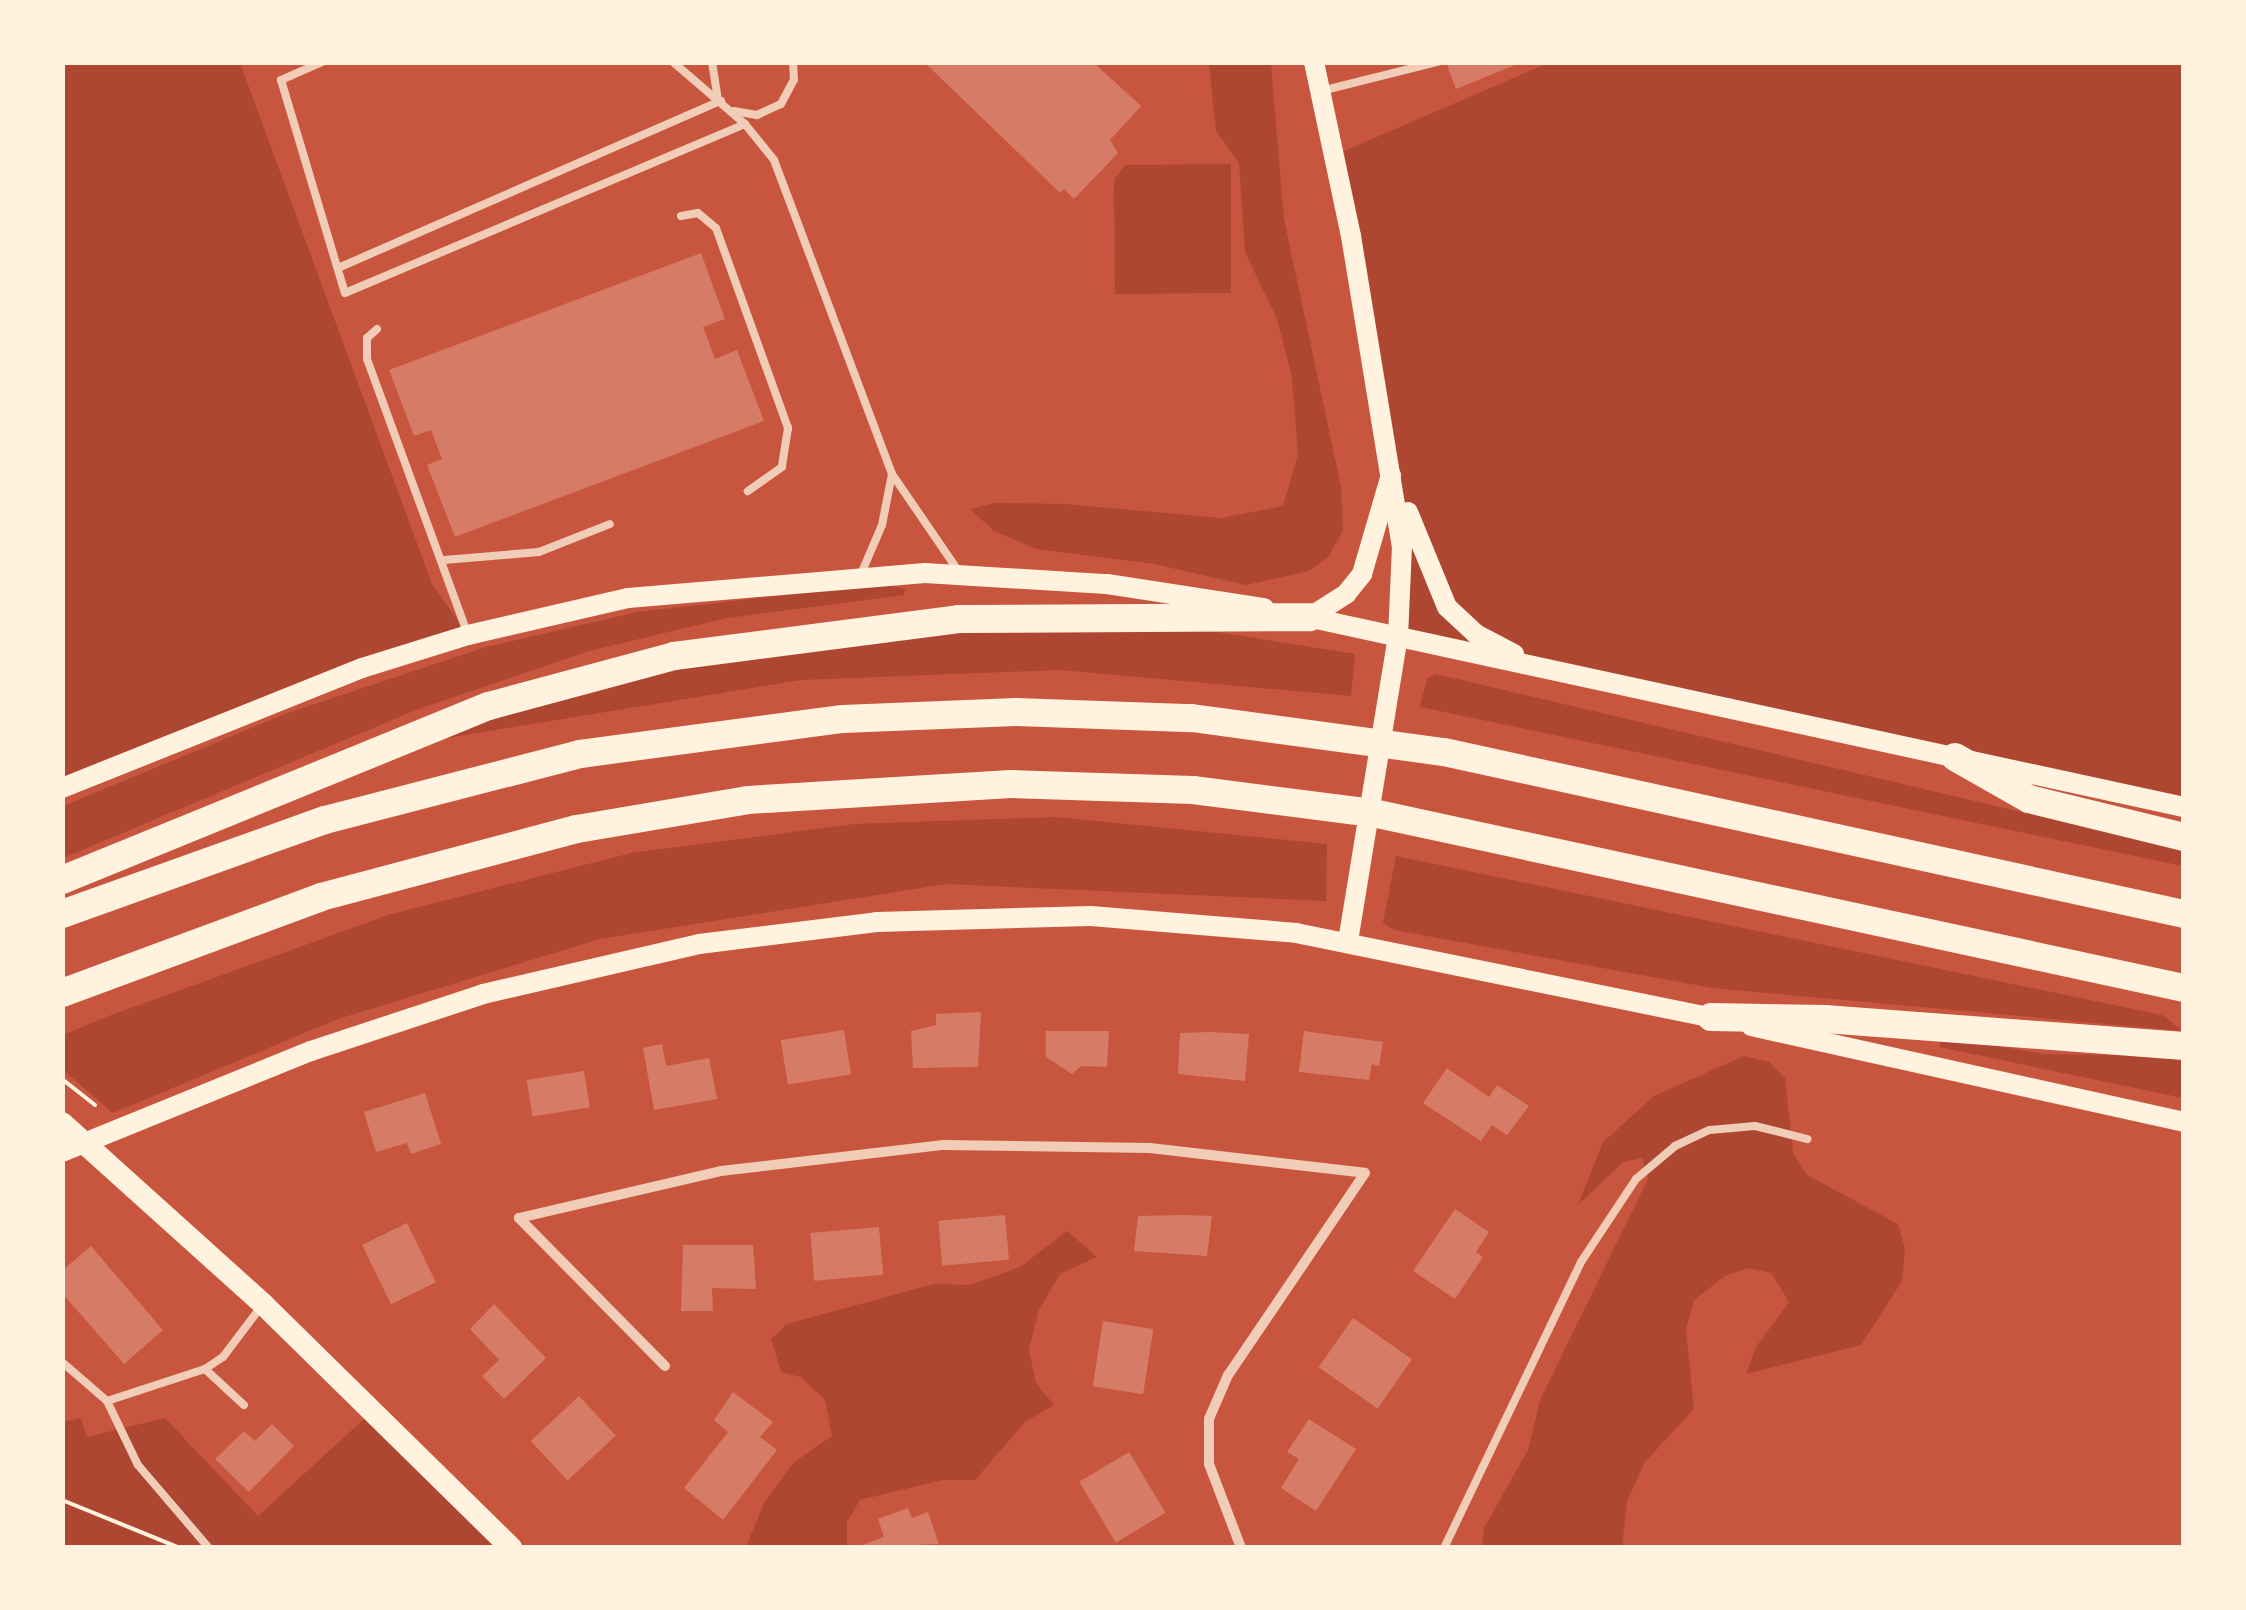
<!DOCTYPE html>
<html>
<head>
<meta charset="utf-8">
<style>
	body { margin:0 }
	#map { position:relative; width:2246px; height:1610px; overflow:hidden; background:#c8553d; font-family:Signika,sans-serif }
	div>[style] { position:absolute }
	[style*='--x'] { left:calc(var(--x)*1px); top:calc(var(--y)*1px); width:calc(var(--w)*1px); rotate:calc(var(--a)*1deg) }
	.green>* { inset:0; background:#ae4732 }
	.building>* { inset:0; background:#d67c66; transform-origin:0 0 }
	.path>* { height:4px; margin:-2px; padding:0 2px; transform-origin:2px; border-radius:2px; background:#fff3e0 }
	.service>* { height:8px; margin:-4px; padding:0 4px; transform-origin:4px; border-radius:4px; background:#f1ccb7 }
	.minor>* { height:10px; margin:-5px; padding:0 5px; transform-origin:5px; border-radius:5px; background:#f1ccb7 }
	.secondary>* { height:20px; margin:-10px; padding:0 10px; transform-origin:10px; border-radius:10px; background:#fff3e0 }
	.primary>* { height:22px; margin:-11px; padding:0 11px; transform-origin:11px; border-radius:11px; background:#fff3e0 }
	.motorway>* { height:28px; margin:-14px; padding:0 14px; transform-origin:14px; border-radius:14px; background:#fff3e0 }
	span { translate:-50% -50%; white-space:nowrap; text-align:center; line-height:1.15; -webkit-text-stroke:8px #fff3e0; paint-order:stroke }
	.frame { position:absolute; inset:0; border:65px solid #fff3e0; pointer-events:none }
</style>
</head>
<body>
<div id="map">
	<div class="green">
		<div style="clip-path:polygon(62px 63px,240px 63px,432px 584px,468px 635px,62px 788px)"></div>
		<div style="clip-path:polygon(1209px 63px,1271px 63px,1284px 219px,1341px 487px,1343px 530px,1329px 556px,1309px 571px,1246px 585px,1154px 564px,1036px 549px,994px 531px,970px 509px,994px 503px,1065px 504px,1221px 518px,1283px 506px,1298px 454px,1292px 377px,1277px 319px,1245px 252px,1239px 163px,1216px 131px)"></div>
		<div style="clip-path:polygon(1548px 63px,2183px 63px,2183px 807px,1398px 636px,1403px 597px,1335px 155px)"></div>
		<div style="clip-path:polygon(1231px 164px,1231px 293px,1115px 294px,1114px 179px,1126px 165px)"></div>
		<div style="clip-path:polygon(882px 584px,905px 589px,904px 595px,727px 618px,589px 651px,416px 710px,63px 858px,63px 806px,285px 714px,486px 647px,637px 612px)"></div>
		<div style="clip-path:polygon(939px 627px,1199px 629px,1355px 654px,1351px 696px,1060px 670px,801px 680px,434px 740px,506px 710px,639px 672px)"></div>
		<div style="clip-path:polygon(1436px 674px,2157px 844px,2183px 851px,2183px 866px,1420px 707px,1427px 678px)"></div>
		<div style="clip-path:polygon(1056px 817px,1327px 844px,1326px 901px,946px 884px,600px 939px,338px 1019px,113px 1113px,63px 1070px,63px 1035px,106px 1017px,388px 915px,631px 853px,855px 824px)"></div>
		<div style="clip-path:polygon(1396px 856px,2162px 1015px,2183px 1031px,1713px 988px,1394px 930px,1383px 923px)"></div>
		<div style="clip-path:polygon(1942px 1036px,2044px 1054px,2183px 1056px,2183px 1098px,1939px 1047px)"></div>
		<div style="clip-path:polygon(1744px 1056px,1769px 1062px,1785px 1078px,1793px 1153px,1807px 1175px,1898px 1224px,1905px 1249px,1902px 1281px,1861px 1345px,1746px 1374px,1756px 1347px,1789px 1302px,1771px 1273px,1748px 1268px,1725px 1276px,1694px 1300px,1686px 1329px,1694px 1409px,1645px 1462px,1627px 1501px,1622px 1547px,1482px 1548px,1484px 1528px,1528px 1450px,1540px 1400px,1648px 1179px,1642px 1158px,1623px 1162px,1578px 1205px,1603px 1142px,1654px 1096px)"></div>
		<div style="clip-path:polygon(1067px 1231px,1097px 1257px,1060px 1274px,1038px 1312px,1029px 1350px,1036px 1383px,1054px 1405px,1025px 1422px,975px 1480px,942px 1480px,860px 1500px,847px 1522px,847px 1547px,746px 1547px,764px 1503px,794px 1462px,832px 1436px,825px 1400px,801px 1377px,781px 1372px,771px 1339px,787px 1324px,934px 1284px,970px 1285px,1020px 1267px)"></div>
		<div style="clip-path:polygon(376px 1408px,519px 1548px,63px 1548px,63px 1422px,81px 1418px,87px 1437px,165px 1418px,258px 1516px)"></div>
	</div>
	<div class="building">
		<div style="clip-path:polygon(924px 62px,1093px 62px,1141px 106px,1110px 140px,1118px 153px,1074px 199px,1064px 189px,1060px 193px)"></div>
		<div style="clip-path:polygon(1446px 62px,1520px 62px,1520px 63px,1456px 89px)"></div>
		<div style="clip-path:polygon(701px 253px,725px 319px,703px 327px,715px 359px,737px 350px,764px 421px,455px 537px,427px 465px,442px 459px,431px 430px,414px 436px,389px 370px)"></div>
		<div style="clip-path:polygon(981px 1012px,978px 1067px,913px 1068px,911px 1031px,936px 1025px,936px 1014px)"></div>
		<div style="left:844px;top:1030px;width:45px;height:64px;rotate:81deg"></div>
		<div style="clip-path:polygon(1046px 1031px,1109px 1031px,1107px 1067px,1081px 1066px,1072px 1074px,1046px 1057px)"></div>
		<div style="clip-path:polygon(1304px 1031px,1383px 1042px,1379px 1066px,1372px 1064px,1369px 1080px,1299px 1072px)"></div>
		<div style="clip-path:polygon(1209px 1032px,1249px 1034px,1245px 1081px,1178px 1074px,1180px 1033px)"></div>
		<div style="clip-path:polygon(662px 1044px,666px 1066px,709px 1058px,717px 1099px,654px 1110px,643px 1048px)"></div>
		<div style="clip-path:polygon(1447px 1068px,1489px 1097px,1497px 1085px,1529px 1106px,1507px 1135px,1492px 1125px,1481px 1141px,1423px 1103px)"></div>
		<div style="left:584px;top:1071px;width:37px;height:58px;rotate:81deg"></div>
		<div style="clip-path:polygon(425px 1093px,441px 1144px,411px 1154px,407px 1143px,376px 1152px,364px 1112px)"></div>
		<div style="clip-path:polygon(1455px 1209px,1489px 1232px,1476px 1252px,1483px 1257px,1455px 1299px,1413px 1271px)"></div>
		<div style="left:1005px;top:1215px;width:45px;height:67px;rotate:85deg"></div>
		<div style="clip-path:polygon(1184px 1215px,1212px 1216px,1207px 1256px,1134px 1251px,1138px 1216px)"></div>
		<div style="left:407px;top:1223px;width:66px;height:50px;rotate:64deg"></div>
		<div style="left:879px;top:1227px;width:48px;height:69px;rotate:85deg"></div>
		<div style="clip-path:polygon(683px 1245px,753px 1245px,756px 1289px,712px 1288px,713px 1311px,681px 1311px)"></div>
		<div style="clip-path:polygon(91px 1246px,163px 1330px,124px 1364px,62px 1293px,62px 1271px)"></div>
		<div style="clip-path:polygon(494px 1304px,546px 1358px,504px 1399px,482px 1376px,499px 1360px,470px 1329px)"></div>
		<div style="left:1353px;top:1318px;width:72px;height:60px;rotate:35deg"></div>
		<div style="left:1103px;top:1321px;width:51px;height:66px;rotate:9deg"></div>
		<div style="clip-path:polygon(733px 1392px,773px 1422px,760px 1437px,777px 1450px,723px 1520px,684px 1488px,728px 1432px,714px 1420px)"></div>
		<div style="left:579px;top:1396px;width:54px;height:66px;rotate:47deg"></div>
		<div style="clip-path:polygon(1309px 1419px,1356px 1449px,1316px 1511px,1281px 1488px,1299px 1459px,1287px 1452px)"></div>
		<div style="clip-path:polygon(272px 1424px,294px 1446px,249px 1492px,215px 1459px,244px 1431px,255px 1441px)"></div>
		<div style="left:1129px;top:1452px;width:71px;height:58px;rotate:59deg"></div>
		<div style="clip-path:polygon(908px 1508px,912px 1518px,928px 1512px,939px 1544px,855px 1548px,884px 1537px,878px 1519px)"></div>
	</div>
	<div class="path">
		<div style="--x:62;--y:1079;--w:42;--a:38.2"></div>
		<div style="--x:62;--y:1500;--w:127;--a:22.1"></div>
	</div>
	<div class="service">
		<div style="--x:322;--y:62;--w:45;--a:156.3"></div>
		<div style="--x:281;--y:80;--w:222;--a:73.3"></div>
		<div style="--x:345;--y:293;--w:434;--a:-22.9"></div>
		<div style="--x:673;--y:62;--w:95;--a:40.7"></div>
		<div style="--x:745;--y:124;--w:46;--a:51.1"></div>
		<div style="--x:774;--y:160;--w:335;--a:69.4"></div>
		<div style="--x:892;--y:474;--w:119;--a:55.6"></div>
		<div style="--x:712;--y:62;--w:33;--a:81"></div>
		<div style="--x:1321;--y:91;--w:120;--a:-14"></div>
		<div style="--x:734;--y:111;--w:23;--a:10"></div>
		<div style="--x:757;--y:115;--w:26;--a:-25"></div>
		<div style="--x:781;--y:104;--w:27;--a:-62"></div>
		<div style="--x:794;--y:80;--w:18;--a:-93"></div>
		<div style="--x:681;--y:216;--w:17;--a:-10"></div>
		<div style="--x:698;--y:213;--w:23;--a:40"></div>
		<div style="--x:716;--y:228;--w:213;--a:70.2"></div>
		<div style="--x:788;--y:428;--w:39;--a:99"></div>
		<div style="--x:782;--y:467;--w:42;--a:144.8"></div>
		<div style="--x:338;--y:268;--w:418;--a:-23.6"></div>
		<div style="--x:377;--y:329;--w:13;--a:138"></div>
		<div style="--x:367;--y:338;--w:21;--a:90"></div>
		<div style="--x:367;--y:359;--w:294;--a:69.9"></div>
		<div style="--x:444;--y:560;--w:95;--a:-4.8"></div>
		<div style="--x:539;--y:552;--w:76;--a:-21.5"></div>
		<div style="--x:861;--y:574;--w:53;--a:-66.8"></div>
		<div style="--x:882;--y:525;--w:52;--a:-78.9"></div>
		<div style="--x:62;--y:1362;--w:60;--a:40.9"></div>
		<div style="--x:107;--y:1401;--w:71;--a:64.2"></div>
		<div style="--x:138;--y:1465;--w:109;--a:49.5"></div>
		<div style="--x:205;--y:1369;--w:53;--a:42.7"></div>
		<div style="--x:107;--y:1401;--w:103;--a:-18.1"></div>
		<div style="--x:205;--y:1369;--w:22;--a:-34"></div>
		<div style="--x:223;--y:1357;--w:61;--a:-52.9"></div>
		<div style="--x:1444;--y:1548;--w:317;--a:-64.4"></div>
		<div style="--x:1581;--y:1262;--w:100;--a:-56.5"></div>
		<div style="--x:1636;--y:1179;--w:51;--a:-40.2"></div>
		<div style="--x:1675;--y:1146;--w:38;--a:-25"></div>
		<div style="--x:1710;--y:1130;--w:45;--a:-5.1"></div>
		<div style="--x:1755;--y:1126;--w:54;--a:14"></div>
	</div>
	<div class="minor">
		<div style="--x:665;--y:1366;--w:208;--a:-134.6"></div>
		<div style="--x:519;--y:1218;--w:207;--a:-13.1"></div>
		<div style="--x:721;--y:1171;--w:224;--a:-6.7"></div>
		<div style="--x:943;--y:1145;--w:207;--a:0.8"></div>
		<div style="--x:1150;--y:1148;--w:216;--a:6.6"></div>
		<div style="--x:1365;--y:1173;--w:244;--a:124.1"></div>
		<div style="--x:1228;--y:1375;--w:48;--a:113.4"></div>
		<div style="--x:1209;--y:1419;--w:45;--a:90"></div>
		<div style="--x:1209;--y:1464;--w:90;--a:69.1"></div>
	</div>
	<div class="secondary">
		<div style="--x:1314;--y:62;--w:178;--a:78"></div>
		<div style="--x:1351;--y:236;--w:314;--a:80.7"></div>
		<div style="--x:1402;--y:546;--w:90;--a:92.5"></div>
		<div style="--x:1398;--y:636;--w:308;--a:99.3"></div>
		<div style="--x:1408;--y:512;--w:103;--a:67.7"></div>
		<div style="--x:1447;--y:607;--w:40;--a:43"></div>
		<div style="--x:1476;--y:634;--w:43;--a:27.8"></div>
		<div style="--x:1298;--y:615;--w:907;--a:12.23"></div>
		<div style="--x:1310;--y:617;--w:43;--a:-32.6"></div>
		<div style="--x:1346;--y:594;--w:26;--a:-51"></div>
		<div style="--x:1362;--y:574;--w:103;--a:-73.7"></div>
		<div style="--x:62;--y:788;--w:323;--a:-21.8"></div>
		<div style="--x:362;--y:668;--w:111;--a:-17.3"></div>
		<div style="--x:468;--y:635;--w:164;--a:-13"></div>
		<div style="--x:628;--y:598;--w:298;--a:-4.8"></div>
		<div style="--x:925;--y:573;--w:182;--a:3.5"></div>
		<div style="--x:1107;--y:584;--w:159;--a:8.7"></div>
		<div style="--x:1751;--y:1026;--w:444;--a:12.5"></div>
		<div style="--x:62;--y:1152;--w:269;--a:-22.1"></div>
		<div style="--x:311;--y:1051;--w:181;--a:-18.3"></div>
		<div style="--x:483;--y:994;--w:222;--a:-13"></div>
		<div style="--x:699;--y:944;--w:179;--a:-7"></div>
		<div style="--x:877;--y:922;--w:214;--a:-1.6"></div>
		<div style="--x:1091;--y:916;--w:206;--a:4.7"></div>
		<div style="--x:1296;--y:933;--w:436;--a:11.5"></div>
	</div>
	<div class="primary">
		<div style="--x:62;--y:1123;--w:270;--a:42"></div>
		<div style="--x:263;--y:1304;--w:348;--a:44.5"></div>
	</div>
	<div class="motorway">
		<div style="--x:1955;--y:757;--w:85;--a:29.6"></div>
		<div style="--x:2029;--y:799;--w:160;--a:13.8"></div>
		<div style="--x:62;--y:880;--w:461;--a:-22.2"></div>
		<div style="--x:489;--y:706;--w:192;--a:-15.1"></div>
		<div style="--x:674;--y:656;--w:287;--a:-7.4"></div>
		<div style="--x:959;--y:619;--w:351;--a:-0.3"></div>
		<div style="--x:62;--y:914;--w:279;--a:-19.7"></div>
		<div style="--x:325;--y:820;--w:263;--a:-14.5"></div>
		<div style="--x:580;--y:754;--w:265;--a:-7.6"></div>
		<div style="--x:843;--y:719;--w:173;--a:-2.3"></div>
		<div style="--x:1016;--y:712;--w:176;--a:2"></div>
		<div style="--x:1192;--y:718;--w:254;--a:7.7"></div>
		<div style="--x:1444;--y:752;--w:758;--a:12.35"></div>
		<div style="--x:62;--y:993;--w:276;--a:-20.3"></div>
		<div style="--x:321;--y:897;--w:265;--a:-14.9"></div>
		<div style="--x:577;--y:829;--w:173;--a:-9.6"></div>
		<div style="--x:748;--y:800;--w:263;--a:-3.5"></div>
		<div style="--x:1011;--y:784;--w:182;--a:1.9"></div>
		<div style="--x:1193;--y:790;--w:181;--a:7.3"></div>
		<div style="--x:1373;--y:813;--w:830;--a:12.18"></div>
		<div style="--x:1711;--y:1017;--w:114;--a:1"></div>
		<div style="--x:1825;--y:1019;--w:360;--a:4.3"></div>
	</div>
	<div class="frame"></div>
</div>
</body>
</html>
